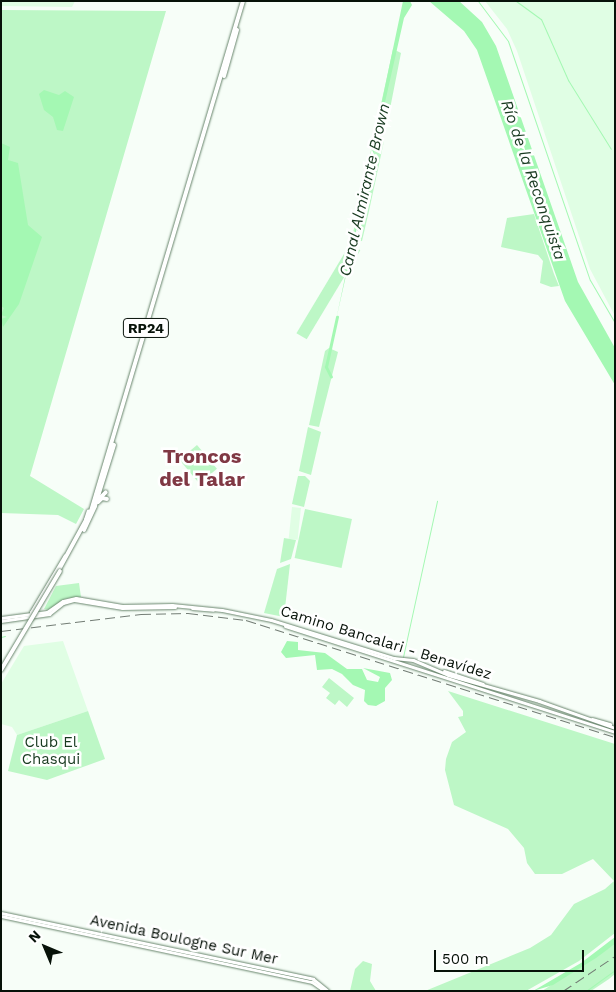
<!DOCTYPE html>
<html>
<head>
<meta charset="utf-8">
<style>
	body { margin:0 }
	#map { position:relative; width:616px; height:992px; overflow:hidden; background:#f7fef8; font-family:"Work Sans",sans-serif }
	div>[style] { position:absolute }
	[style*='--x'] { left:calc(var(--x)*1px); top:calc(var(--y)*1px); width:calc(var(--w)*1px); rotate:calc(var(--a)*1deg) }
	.built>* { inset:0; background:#e0fee4; transform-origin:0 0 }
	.green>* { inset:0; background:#bdf7c6; transform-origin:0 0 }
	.water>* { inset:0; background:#a4f8b3 }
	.stream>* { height:1px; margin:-0.5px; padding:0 0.5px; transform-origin:0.5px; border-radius:0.5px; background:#a4f8b3 }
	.canal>* { height:2.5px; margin:-1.25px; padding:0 1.25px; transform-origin:1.25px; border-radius:1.25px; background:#a4f8b3 }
	.roads { filter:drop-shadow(0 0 1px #68856c) drop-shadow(0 0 1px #68856c) }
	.secondary>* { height:3px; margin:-1.5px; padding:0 1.5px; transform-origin:1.5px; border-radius:1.5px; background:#fff }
	.primary>* { height:4px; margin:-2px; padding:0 2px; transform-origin:2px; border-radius:2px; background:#fff }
	.rail>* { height:1px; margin-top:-0.5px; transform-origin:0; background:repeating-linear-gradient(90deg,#727c74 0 10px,transparent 0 15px) }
	.bridges { filter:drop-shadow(0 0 1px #68856c) drop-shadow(0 0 1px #68856c) }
	.primary-bridge>* { height:4px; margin:-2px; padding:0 2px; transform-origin:2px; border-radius:2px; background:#fff }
	span { translate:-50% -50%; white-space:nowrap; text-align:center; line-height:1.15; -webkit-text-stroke:5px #fff; paint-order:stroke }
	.shield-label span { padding:1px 4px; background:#fff; border:1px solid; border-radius:4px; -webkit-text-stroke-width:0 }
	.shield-label { font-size:14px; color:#071209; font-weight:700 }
	.street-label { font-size:15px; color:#071209 }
	.park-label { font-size:15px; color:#183a20 }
	.water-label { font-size:16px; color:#183a20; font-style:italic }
	.district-label { font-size:20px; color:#803844; font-weight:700 }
	.frame { position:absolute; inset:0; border:2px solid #071209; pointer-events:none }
	.north { position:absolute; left:20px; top:922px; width:50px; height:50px; -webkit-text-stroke:4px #fff; paint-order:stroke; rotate:315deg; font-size:14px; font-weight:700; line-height:20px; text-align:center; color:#071209 }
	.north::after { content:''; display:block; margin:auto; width:18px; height:22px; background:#071209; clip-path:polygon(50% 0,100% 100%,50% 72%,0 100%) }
	.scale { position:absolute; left:434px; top:950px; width:150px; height:22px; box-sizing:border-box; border:2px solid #071209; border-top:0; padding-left:6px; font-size:15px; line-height:18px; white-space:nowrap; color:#071209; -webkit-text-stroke:4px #fff; paint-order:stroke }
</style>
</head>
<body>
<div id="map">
	<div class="built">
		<div style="clip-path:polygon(1px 1px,75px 1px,72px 7px,1px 6px)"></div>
		<div style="clip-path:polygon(485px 1px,615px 1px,615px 316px,590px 269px,517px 51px,507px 29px)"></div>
		<div style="left:292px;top:507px;width:9px;height:32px;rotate:6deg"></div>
		<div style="clip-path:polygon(63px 641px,88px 711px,17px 735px,12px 727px,1px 724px,1px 684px,24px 646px)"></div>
	</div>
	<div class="green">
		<div style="clip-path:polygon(1px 10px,166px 11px,30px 476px,84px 509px,76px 524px,58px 515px,1px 513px)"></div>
		<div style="clip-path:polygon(393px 49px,401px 53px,387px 124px,383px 124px,380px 140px,384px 141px,369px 211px,362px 241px,351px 242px)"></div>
		<div style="clip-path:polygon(534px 214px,554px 274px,559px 286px,551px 287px,540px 283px,543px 261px,538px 255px,501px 247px,507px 218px)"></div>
		<div style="left:350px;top:244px;width:12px;height:104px;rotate:31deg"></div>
		<div style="clip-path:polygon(329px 348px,338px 352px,319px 427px,309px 425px,325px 351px)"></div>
		<div style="clip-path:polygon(308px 427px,321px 432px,311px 475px,299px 471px)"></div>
		<div style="left:197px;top:445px;width:31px;height:23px;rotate:50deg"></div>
		<div style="clip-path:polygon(298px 476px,305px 476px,310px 481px,304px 507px,292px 504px)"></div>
		<div style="left:305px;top:509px;width:48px;height:50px;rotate:12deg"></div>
		<div style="clip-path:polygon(284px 538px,296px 540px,291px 559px,280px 563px)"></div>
		<div style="clip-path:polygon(290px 564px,284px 617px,264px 613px,277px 569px)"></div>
		<div style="clip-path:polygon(79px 583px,81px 597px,65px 599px,49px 610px,44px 609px,56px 586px)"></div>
		<div style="clip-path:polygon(329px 678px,354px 698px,347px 707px,339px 700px,335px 705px,326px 698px,330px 693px,322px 687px)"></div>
		<div style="clip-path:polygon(448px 691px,615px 744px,615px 933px,579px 961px,526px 991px,425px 991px,530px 948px,551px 935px,574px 904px,605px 889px,614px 881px,593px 859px,562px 874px,535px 874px,527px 863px,524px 848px,508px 829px,454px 805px,445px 770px,446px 759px,452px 742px,466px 732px,458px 717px,463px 716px,463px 711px)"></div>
		<div style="clip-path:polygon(88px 711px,105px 759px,47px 780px,8px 771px,17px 735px)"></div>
		<div style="clip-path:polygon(615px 944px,615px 974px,609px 979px,591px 991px,542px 991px)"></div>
		<div style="clip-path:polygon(363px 961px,372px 964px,370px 981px,376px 991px,350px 991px,355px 969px)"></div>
	</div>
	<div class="water">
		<div style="clip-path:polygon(403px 1px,410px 1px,412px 5px,404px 18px,336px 320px)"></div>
		<div style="clip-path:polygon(429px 1px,459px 1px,482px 22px,496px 46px,578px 282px,615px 348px,615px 385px,565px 301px,477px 50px,464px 31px)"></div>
		<div style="clip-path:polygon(44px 90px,59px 95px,65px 91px,74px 97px,63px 131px,57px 130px,53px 117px,44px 110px,39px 94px)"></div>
		<div style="clip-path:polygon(1px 143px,10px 147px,8px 160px,18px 163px,28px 225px,42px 237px,19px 304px,3px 327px,1px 319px,7px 317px,1px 315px,4px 308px,1px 306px)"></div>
		<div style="clip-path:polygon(287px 641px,298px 642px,298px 650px,325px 653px,347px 669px,362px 669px,367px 680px,378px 682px,380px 677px,363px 668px,390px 673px,392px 680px,385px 688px,385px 701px,376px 706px,368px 705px,364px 701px,365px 690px,353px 685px,342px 674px,332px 669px,317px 670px,315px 655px,286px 658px,281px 652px)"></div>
		<div style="clip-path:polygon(615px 937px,615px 944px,596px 958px,553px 985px,533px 991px,581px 963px)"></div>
	</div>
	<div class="stream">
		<div style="--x:478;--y:1;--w:50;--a:53.1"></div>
		<div style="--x:508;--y:41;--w:253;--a:71.1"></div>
		<div style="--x:590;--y:280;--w:50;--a:59.8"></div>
		<div style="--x:516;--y:1;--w:31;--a:36"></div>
		<div style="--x:541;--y:19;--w:67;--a:66.1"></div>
		<div style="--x:568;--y:80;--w:81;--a:58.1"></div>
		<div style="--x:362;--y:207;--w:9;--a:63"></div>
		<div style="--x:1;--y:637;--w:4;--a:-14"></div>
		<div style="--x:403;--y:657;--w:160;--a:-77.7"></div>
		<div style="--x:586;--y:991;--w:36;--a:-36"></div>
	</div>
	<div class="canal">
		<div style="--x:331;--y:377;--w:11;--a:-117"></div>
		<div style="--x:326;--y:367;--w:51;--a:-77.6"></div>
	</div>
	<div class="roads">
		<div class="secondary">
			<div style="--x:85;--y:519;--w:9;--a:-72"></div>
			<div style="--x:192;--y:608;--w:21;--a:5"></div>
			<div style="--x:1;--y:618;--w:46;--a:-7.4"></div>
			<div style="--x:47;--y:612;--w:19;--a:-35"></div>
			<div style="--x:63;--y:601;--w:13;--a:-13"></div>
			<div style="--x:76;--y:598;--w:47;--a:9.9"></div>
			<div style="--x:122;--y:606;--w:50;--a:-1.1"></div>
			<div style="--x:172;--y:605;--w:50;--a:5.7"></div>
			<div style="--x:222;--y:610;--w:50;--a:11.5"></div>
			<div style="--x:271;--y:620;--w:129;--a:17.2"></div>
			<div style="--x:394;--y:658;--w:19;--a:6"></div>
			<div style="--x:413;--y:660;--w:38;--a:23"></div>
			<div style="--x:448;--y:675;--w:95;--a:15.9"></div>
			<div style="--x:539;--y:701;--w:81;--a:19.6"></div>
			<div style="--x:31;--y:618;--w:6;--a:-90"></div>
			<div style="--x:31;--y:612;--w:66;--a:-59.2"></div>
			<div style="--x:1;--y:621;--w:49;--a:-8.3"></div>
			<div style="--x:49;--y:614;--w:18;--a:-38"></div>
			<div style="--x:63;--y:603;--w:11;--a:-15"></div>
			<div style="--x:74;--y:600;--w:49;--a:9.5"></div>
			<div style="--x:122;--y:608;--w:53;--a:-1.1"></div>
			<div style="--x:285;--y:626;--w:347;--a:17.8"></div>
			<div style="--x:444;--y:671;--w:41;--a:18.4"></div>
			<div style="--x:592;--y:719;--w:19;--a:16"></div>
			<div style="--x:1;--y:913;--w:319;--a:11.9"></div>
			<div style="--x:313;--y:979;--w:19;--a:39"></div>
			<div style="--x:1;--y:916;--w:318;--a:12"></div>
			<div style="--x:312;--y:982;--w:16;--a:35"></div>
		</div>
		<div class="primary">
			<div style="--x:224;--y:76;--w:48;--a:-74.2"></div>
			<div style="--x:100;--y:498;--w:8;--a:-45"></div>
			<div style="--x:98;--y:502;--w:6;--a:-45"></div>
			<div style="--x:102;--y:498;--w:5;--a:11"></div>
			<div style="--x:84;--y:530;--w:26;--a:-65"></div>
			<div style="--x:95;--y:506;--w:64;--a:-72.7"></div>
			<div style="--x:57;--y:573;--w:71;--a:-61.3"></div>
			<div style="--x:91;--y:511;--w:532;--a:-73.4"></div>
		</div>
	</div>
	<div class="rail">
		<div style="--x:1;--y:631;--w:141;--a:-6.9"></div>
		<div style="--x:141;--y:614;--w:47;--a:-1.2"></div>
		<div style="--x:188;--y:613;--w:58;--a:6.9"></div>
		<div style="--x:246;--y:620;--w:387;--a:17.6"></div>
		<div style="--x:563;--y:991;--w:63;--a:-33.9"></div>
	</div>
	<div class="bridges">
		<div class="primary-bridge">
			<div style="--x:1;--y:670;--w:115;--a:-59.2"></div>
		</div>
	</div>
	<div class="shield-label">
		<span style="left:146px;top:328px">RP24</span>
	</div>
	<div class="street-label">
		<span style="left:386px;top:643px;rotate:17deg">Camino Bancalari - Benavídez</span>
		<span style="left:184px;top:940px;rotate:12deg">Avenida Boulogne Sur Mer</span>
	</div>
	<div class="park-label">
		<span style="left:51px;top:751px">Club El<br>Chasqui</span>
	</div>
	<div class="water-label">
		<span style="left:533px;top:180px;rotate:71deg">Río de la Reconquista</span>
		<span style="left:365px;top:190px;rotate:-77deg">Canal Almirante Brown</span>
	</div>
	<div class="district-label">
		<span style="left:202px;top:468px">Troncos<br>del Talar</span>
	</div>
	<div class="frame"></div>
	<div class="north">N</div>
	<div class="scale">500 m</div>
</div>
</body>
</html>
